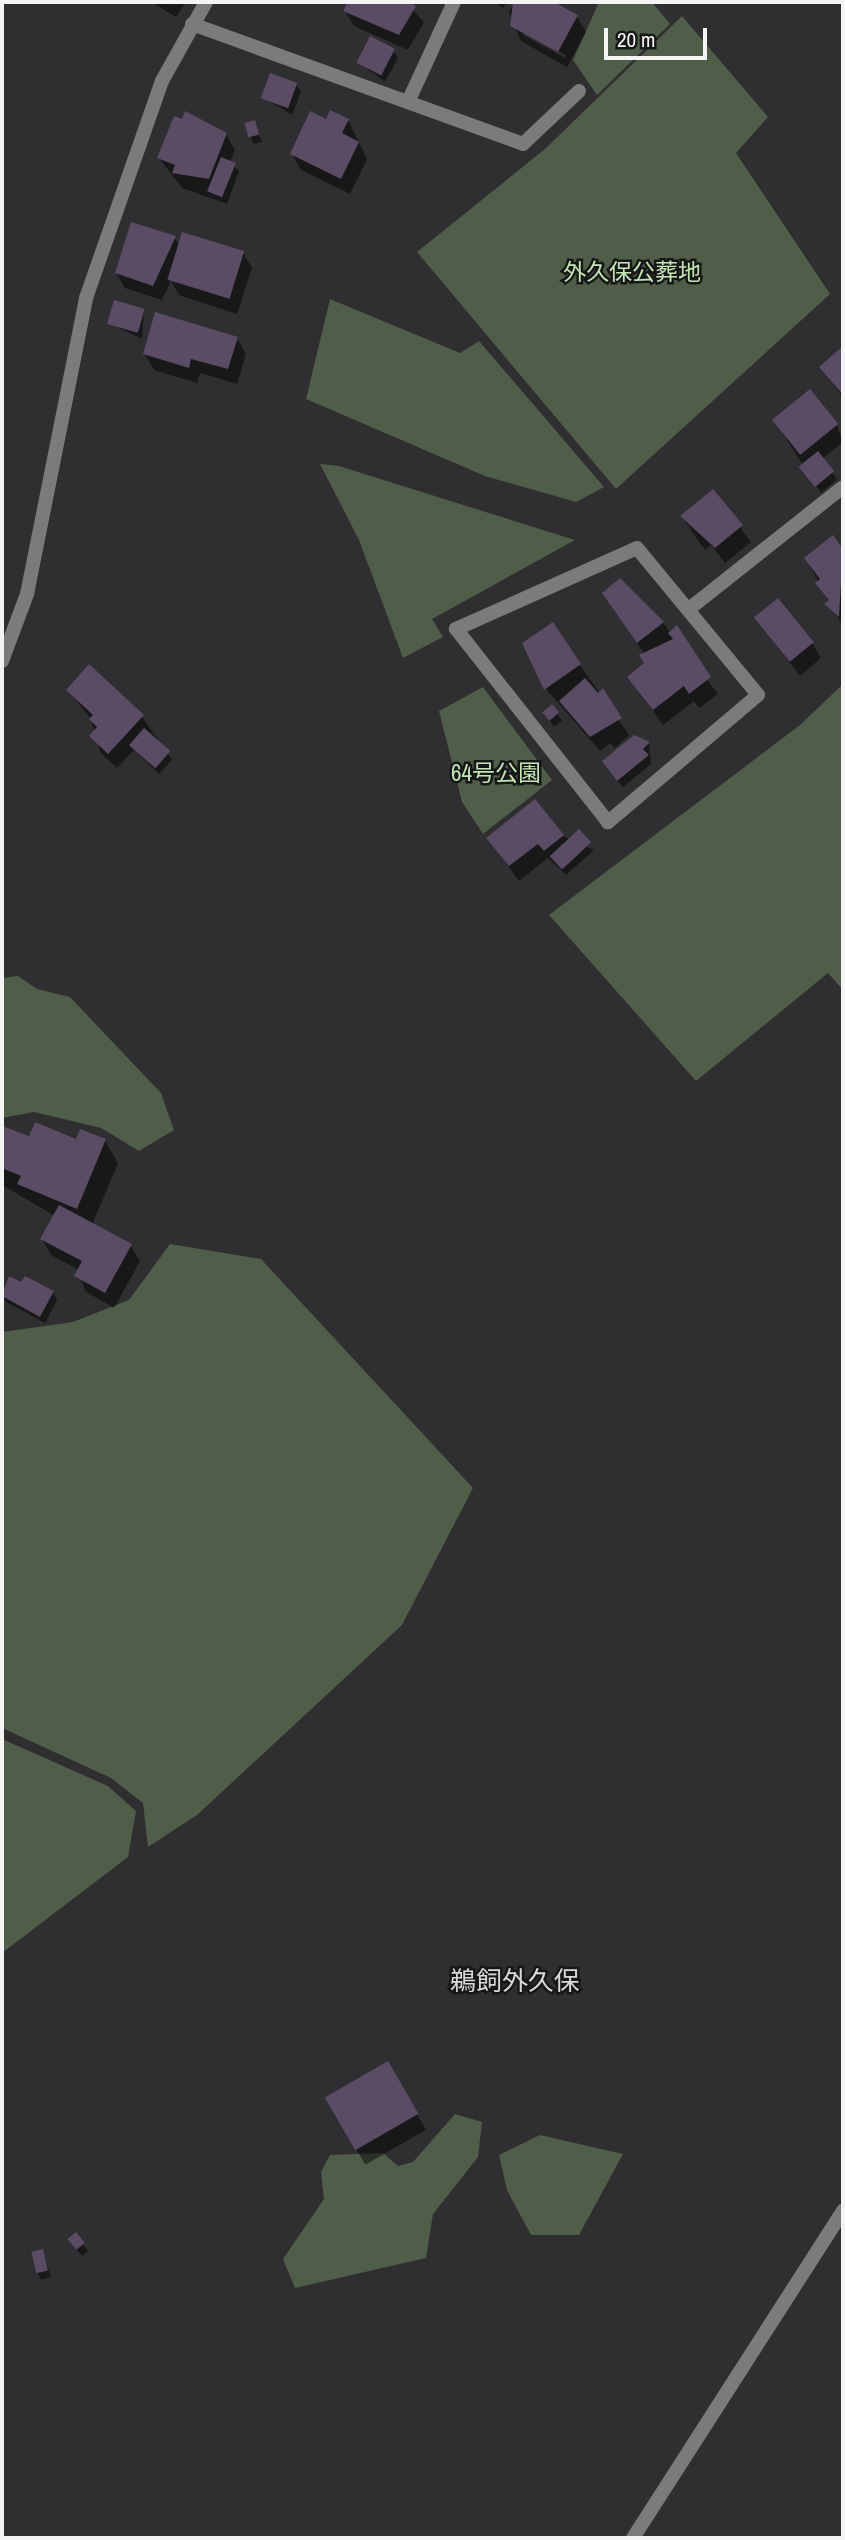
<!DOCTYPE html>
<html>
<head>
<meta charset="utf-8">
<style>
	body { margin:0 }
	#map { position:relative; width:845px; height:2540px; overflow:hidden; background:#2f2e30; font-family:"Archivo Narrow","Noto Sans JP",sans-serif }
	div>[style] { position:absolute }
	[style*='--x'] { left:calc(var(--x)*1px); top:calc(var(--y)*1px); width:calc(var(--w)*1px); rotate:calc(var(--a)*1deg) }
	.green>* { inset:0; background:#4f5d49 }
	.shadow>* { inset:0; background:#0007; transform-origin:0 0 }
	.building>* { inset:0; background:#5a4c64; transform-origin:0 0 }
	.street>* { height:14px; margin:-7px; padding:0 7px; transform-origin:7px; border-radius:7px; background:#7b7b7a }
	span { translate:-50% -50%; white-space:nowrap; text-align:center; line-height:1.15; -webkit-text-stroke:5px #171718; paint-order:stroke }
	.park-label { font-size:23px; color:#c3e5b5 }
	.quarter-label { font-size:26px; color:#dad8db }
	.frame { position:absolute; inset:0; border:4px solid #f4f4f5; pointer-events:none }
	.scale { position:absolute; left:604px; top:28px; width:103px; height:32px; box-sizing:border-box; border:4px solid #f4f4f5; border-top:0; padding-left:9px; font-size:21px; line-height:24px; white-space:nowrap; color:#f4f4f5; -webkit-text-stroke:5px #171718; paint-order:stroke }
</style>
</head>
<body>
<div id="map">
	<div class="green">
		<div style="clip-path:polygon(599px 2px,652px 2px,670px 24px,597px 95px,573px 60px)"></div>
		<div style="clip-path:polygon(682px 16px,768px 117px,736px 153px,830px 294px,616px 489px,417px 252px,545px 149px)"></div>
		<div style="clip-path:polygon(330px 299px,460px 353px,479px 341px,604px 487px,576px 502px,485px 476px,306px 399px)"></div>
		<div style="clip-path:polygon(320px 464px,339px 466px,575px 540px,432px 619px,443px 637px,403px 658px,359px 540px)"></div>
		<div style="clip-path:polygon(843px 684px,843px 990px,828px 973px,696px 1081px,549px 915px,800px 725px)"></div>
		<div style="clip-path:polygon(483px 687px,552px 780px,483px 834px,462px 802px,439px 711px)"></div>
		<div style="clip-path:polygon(18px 976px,37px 989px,70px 997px,161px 1093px,174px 1130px,139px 1151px,101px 1128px,34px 1112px,2px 1118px,2px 978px)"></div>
		<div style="clip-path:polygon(170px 1244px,261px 1259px,473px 1488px,402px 1625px,197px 1815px,148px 1847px,143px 1803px,111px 1778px,2px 1728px,2px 1332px,73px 1322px,129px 1300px)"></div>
		<div style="clip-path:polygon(2px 1739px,108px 1786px,136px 1811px,128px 1857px,2px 1953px)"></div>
		<div style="clip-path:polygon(455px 2114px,482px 2122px,478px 2157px,433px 2214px,426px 2258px,295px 2288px,283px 2259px,324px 2199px,321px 2172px,330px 2155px,383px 2153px,398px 2166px,413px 2162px)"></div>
		<div style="clip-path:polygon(540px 2135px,623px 2154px,579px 2235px,531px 2235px,507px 2190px,499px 2155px)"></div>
	</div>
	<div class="shadow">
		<div style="clip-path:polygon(151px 2px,186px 2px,176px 17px)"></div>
		<div style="clip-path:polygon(350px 2px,405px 2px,424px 22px,408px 50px,354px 26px,345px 11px)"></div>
		<div style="clip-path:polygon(493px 2px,507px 2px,503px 8px)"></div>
		<div style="clip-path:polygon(evenodd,515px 2px,550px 2px,577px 17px,586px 32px,567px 67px,521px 41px,509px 12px,515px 2px,523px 31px,566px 55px,565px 58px,523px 35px,523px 31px)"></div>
		<div style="clip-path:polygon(393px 50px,398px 58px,385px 82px,358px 62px)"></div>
		<div style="clip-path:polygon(296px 84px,301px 92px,292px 115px,263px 97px)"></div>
		<div style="clip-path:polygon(348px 120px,367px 159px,350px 194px,301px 170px,292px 154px,326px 122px)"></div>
		<div style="clip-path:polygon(183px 121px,226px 134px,235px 150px,230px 162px,239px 171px,227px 204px,182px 188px,159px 158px)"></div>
		<div style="clip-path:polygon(254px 122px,262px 142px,254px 144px,250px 136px)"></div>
		<div style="clip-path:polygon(175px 238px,180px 247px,243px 253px,252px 268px,237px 314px,179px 295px,171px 281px,162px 300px,125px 288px,116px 273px)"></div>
		<div style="clip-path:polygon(144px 310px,142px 339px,109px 323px)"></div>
		<div style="clip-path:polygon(237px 338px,246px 354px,237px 384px,200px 373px,197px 383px,154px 370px,145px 354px)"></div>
		<div style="clip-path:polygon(843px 348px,843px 398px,821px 367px)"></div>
		<div style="clip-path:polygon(775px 421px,837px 425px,843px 442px,822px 459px,837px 479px,821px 493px)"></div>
		<div style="clip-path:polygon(713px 492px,751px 542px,725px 563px,711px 545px,705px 550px,682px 517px)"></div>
		<div style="clip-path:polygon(832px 538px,843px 552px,843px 627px,806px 559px)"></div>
		<div style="clip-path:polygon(613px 608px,663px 623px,718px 694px,699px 708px,694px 701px,663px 725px,629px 677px,646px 664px,644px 653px)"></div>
		<div style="clip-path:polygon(756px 618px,812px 643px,821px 658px,800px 676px)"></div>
		<div style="clip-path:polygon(552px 625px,629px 735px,615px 748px,610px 743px,600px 751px,546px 689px)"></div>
		<div style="clip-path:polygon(68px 690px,142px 717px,172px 760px,159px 774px,134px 750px,117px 768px,100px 752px,91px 719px)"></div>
		<div style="left:552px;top:706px;width:18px;height:10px;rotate:56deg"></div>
		<div style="clip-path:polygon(634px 737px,649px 744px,651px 764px,623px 787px,608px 769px)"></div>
		<div style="clip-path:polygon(563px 836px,594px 850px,566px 875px,548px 858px,519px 881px,488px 838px)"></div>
		<div style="clip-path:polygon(2px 1127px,30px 1139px,105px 1141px,118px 1163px,92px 1225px,131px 1246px,140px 1261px,114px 1308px,85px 1291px,79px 1270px,51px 1255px,42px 1239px,55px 1216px,2px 1185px)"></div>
		<div style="clip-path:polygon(10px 1279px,53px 1292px,57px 1300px,45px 1323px,6px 1302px,2px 1295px)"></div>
		<div style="left:388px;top:2064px;width:76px;height:70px;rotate:60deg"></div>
		<div style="clip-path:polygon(83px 2244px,88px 2251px,82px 2256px,74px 2247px)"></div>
		<div style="clip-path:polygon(42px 2251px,51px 2277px,41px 2280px,37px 2272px)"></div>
	</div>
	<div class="building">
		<div style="clip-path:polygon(348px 2px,409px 2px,416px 6px,399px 35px,343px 11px)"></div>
		<div style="clip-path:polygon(513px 2px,554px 2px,578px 15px,558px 52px,510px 26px)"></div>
		<div style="left:370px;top:36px;width:28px;height:30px;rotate:27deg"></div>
		<div style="left:270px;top:73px;width:29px;height:27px;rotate:20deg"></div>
		<div style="clip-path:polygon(330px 110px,349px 119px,342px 133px,359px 142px,341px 179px,290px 154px,310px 111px,326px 119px)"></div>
		<div style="clip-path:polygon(185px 111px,227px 133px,209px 179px,172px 173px,175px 165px,157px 158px,174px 116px,182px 119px)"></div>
		<div style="left:255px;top:120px;width:15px;height:11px;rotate:74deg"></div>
		<div style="left:221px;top:157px;width:16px;height:37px;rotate:22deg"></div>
		<div style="clip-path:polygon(131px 222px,176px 236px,153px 286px,115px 273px)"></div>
		<div style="left:182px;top:232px;width:65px;height:50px;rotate:17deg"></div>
		<div style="left:114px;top:300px;width:32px;height:25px;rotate:16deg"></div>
		<div style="clip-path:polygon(155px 312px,238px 337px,228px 369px,191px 359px,189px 368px,143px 354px)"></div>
		<div style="clip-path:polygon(843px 346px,843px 395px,819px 367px)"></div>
		<div style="left:810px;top:389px;width:45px;height:49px;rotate:51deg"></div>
		<div style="left:818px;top:451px;width:26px;height:25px;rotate:51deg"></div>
		<div style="clip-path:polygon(713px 489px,743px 525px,715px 548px,680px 516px)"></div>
		<div style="clip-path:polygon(833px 535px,843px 549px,839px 617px,824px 604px,829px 600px,815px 583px,820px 579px,804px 558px)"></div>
		<div style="clip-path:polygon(620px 578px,664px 622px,637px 643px,602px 593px)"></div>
		<div style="left:778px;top:598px;width:57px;height:31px;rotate:51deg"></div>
		<div style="clip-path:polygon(553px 622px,581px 664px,544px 690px,522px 643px)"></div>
		<div style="clip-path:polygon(677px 625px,711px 677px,689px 694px,684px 686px,653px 710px,627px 677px,644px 663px,639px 655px,673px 639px,668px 633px)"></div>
		<div style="clip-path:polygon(89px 664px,144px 715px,108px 754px,89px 736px,97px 727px,89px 719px,93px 715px,66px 690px)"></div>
		<div style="clip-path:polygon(585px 678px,598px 693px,603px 688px,622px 718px,590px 737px,559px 701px)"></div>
		<div style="left:552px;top:704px;width:11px;height:13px;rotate:49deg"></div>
		<div style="left:144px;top:728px;width:35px;height:23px;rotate:41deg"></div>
		<div style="clip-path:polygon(634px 735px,650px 742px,643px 749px,649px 755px,617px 781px,602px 761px)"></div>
		<div style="clip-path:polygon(535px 799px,564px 835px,544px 851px,538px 844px,509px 866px,486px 838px)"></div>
		<div style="left:579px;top:829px;width:18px;height:40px;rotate:47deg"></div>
		<div style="clip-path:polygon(35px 1122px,76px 1139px,80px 1129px,106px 1139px,77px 1209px,17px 1184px,21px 1176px,2px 1168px,2px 1126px,29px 1136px)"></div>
		<div style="clip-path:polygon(59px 1205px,132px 1244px,105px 1293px,74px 1276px,82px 1261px,40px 1239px)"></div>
		<div style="clip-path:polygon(9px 1276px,21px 1282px,25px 1276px,54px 1291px,40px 1317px,2px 1296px)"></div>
		<div style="left:388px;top:2061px;width:61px;height:73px;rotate:60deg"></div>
		<div style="left:76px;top:2232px;width:14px;height:11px;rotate:51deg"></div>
		<div style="left:43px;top:2249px;width:22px;height:12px;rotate:77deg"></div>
	</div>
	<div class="street">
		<div style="--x:192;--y:24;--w:352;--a:19.9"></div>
		<div style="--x:523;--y:144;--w:77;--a:-43.4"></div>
		<div style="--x:408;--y:102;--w:110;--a:-65.3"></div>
		<div style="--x:637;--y:548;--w:190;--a:50.5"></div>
		<div style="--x:758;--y:695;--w:197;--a:139.7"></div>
		<div style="--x:608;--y:822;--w:246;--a:-128.2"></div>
		<div style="--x:456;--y:629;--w:198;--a:-24.1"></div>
		<div style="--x:689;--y:609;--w:196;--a:-38.4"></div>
		<div style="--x:2;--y:661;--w:72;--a:-69.5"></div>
		<div style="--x:27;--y:594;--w:302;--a:-78.7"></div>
		<div style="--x:86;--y:298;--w:230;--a:-70.7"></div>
		<div style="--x:162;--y:81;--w:90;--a:-60.9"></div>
		<div style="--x:633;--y:2538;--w:389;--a:-57.3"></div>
	</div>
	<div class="park-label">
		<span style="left:632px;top:272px">外久保公葬地</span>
		<span style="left:496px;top:773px">64号公園</span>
	</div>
	<div class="quarter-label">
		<span style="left:515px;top:1981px">鵜飼外久保</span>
	</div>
	<div class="frame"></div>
	<div class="scale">20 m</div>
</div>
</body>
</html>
